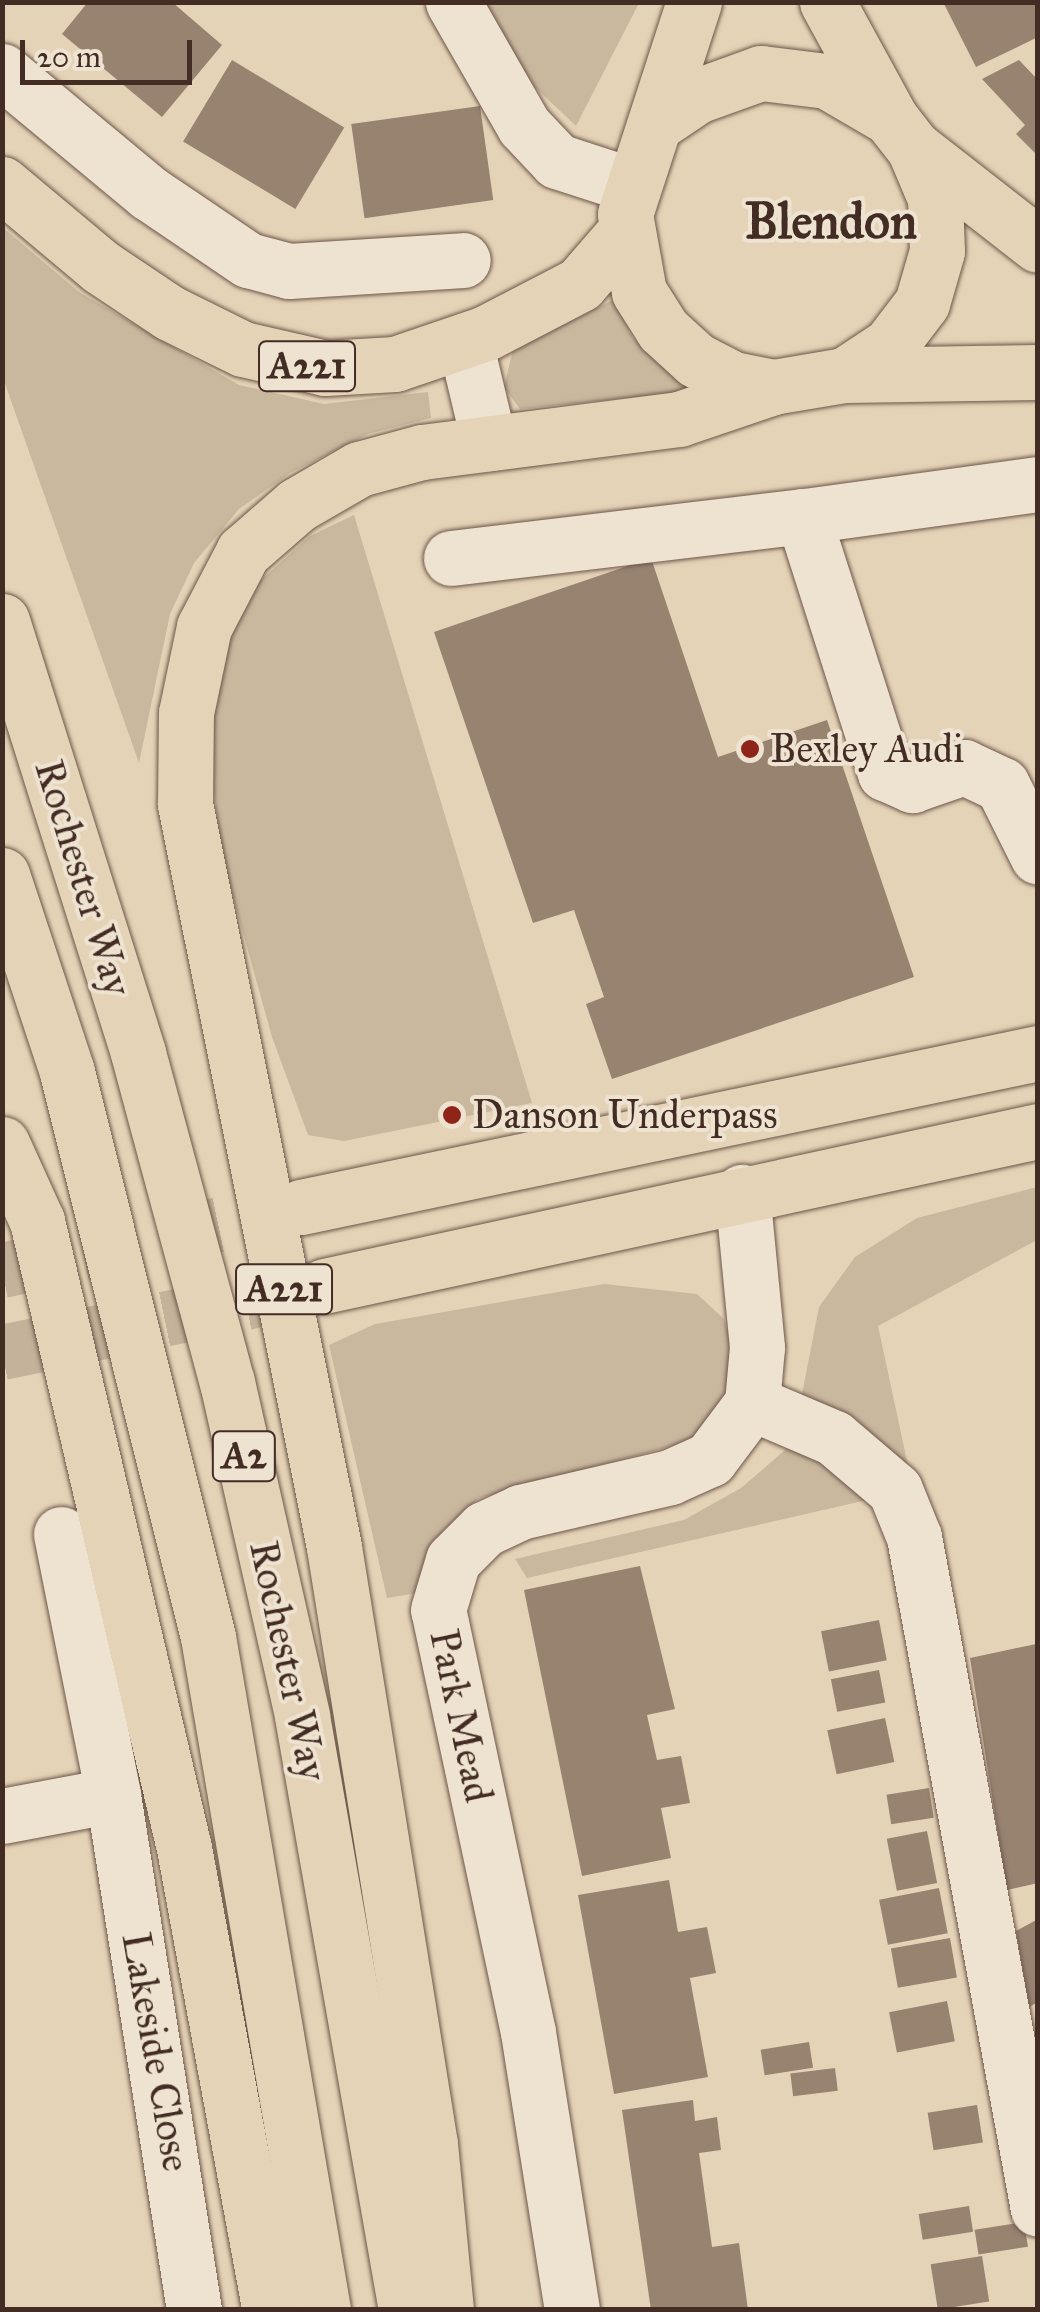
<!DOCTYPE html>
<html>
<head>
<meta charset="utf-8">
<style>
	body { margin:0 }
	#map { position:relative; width:1040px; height:2312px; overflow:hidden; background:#e5d3b7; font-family:"IM FELL Great Primer",serif }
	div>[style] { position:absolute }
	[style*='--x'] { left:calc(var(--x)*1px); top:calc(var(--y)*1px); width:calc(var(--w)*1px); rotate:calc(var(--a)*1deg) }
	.green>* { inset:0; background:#c9b79e }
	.building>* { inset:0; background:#978370; transform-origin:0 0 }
	.major-tunnel>* { height:55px; margin-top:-27.5px; transform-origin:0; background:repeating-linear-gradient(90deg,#c5b29a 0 55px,transparent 0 83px) }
	.roads { filter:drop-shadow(0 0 2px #6c5649) drop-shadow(0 0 2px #6c5649) }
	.minor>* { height:55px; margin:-27.5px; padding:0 27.5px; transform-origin:27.5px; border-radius:27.5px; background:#eee2d0 }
	.major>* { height:55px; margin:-27.5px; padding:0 27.5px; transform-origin:27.5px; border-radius:27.5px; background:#e5d3b7 }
	.highway>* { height:55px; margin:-27.5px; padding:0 27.5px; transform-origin:27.5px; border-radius:27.5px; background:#e5d3b7 }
	.dots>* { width:28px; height:28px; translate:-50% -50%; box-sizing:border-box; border:5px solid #eee2d0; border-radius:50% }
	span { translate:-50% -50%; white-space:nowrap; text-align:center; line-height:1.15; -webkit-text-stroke:8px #eee2d0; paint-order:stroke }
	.shield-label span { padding:2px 8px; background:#eee2d0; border:2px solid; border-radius:8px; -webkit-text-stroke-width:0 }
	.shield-label { font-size:38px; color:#432c24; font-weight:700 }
	.poi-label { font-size:40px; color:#432c24 }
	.left { translate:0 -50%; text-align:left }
	.street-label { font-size:40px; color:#432c24 }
	.district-label { font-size:50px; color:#432c24; font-weight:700 }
	.frame { position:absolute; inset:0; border:5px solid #432c24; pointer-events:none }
	.scale { position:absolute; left:20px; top:40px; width:172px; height:45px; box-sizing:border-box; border:5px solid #432c24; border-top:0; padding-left:12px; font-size:30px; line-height:35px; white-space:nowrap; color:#432c24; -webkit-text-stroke:8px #eee2d0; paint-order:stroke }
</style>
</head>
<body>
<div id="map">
	<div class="green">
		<div style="clip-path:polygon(485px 3px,639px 3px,576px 126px,523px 76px)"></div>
		<div style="clip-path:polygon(2px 227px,79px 292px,239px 385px,324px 404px,428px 392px,431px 418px,368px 434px,290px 473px,239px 509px,194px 563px,170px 614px,139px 763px,3px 378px)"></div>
		<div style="clip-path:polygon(613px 300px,633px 338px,685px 384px,685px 392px,520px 409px,504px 387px,513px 350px)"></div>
		<div style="clip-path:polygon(354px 515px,532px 1103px,344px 1141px,308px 1135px,272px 1037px,223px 861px,203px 709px,224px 640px,260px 581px,310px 536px)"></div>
		<div style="clip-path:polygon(1037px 1187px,1037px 1240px,878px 1326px,913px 1489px,807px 1407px,802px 1394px,819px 1307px,855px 1257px,917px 1218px)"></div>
		<div style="clip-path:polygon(604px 1284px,697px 1294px,724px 1319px,736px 1355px,733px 1382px,694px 1440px,479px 1498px,443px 1531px,417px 1593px,387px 1598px,329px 1345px,375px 1324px)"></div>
		<div style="clip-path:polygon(792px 1444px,880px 1497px,527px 1578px,515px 1559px,684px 1520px,741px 1488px)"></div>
	</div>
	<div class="building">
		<div style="clip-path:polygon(88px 2px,172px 2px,222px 45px,162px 117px,62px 34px)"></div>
		<div style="clip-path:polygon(943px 2px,1038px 2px,1038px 37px,976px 67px)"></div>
		<div style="left:232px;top:60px;width:131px;height:95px;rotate:31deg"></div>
		<div style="clip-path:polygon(1019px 60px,1038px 80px,1038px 156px,1016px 134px,1025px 125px,982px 79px)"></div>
		<div style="left:480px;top:106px;width:95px;height:130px;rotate:82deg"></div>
		<div style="clip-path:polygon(651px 558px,718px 757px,827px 720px,914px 977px,612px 1079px,586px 1004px,604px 997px,574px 910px,533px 923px,434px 632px)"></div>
		<div style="clip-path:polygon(640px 1566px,675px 1709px,647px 1715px,657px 1760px,681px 1756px,690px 1803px,661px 1808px,671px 1858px,582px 1876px,524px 1590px)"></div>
		<div style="left:879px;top:1620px;width:41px;height:59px;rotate:79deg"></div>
		<div style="clip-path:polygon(1036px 1644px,1038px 1883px,1007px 1890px,970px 1658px)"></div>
		<div style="left:879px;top:1670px;width:33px;height:49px;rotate:79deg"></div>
		<div style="left:885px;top:1718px;width:45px;height:59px;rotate:78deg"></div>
		<div style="left:929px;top:1788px;width:30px;height:43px;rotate:81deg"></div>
		<div style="left:927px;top:1831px;width:53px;height:41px;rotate:79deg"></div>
		<div style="clip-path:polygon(669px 1880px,678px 1932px,707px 1927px,716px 1973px,690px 1978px,708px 2077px,614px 2094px,578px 1895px)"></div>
		<div style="left:939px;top:1888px;width:46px;height:61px;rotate:79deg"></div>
		<div style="clip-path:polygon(1038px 1919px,1038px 2002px,1029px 2007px,1016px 1931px)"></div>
		<div style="left:950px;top:1938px;width:40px;height:60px;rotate:80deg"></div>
		<div style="left:947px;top:2001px;width:41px;height:59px;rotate:79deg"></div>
		<div style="left:809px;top:2042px;width:26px;height:49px;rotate:81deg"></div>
		<div style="left:835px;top:2068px;width:23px;height:45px;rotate:83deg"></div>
		<div style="clip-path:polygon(693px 2100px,695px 2121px,717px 2117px,721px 2150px,699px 2153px,712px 2247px,739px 2243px,748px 2310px,651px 2310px,622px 2110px)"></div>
		<div style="left:977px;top:2105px;width:38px;height:50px;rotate:81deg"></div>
		<div style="left:969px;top:2206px;width:26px;height:51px;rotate:81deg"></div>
		<div style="left:1024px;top:2222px;width:25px;height:50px;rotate:81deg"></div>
		<div style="left:982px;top:2256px;width:46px;height:52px;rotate:81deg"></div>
	</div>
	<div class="major-tunnel">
		<div style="--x:2;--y:1270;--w:306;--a:-11.9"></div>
		<div style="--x:2;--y:1352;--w:329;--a:-11.6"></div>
	</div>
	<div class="roads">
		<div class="minor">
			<div style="--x:453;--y:2;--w:143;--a:60.2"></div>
			<div style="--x:524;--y:126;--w:48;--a:46.7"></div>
			<div style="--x:557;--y:161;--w:78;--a:18"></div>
			<div style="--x:2;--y:71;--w:191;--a:39.7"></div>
			<div style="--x:149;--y:193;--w:120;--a:34.1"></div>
			<div style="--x:248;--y:260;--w:42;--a:15"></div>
			<div style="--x:289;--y:271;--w:174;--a:-3.6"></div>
			<div style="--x:465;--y:342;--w:104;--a:76.6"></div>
			<div style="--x:1038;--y:484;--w:237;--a:172.2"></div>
			<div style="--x:803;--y:516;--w:270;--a:72.3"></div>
			<div style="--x:885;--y:773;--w:30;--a:24"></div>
			<div style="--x:912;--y:785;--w:55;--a:-19.1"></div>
			<div style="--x:964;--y:767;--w:42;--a:25.3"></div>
			<div style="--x:1002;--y:785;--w:80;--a:63.4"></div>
			<div style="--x:451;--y:558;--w:354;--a:-6.8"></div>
			<div style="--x:752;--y:1403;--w:89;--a:23.1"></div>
			<div style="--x:834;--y:1438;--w:80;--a:40.4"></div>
			<div style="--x:895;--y:1490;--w:51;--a:68"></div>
			<div style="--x:914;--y:1537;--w:683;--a:79.55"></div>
			<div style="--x:61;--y:1534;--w:266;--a:78.7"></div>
			<div style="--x:113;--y:1795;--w:521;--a:81.06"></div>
			<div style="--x:2;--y:1816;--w:113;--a:-10.7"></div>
			<div style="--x:572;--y:2310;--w:281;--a:-99"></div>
			<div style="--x:528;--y:2032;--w:431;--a:-102"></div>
			<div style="--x:438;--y:1610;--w:52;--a:-73.3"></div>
			<div style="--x:453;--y:1560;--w:44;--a:-45"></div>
			<div style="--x:484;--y:1529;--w:40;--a:-25"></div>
			<div style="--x:520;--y:1512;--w:154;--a:-13.1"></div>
			<div style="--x:670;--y:1477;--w:44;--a:-24.2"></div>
			<div style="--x:710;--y:1459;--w:70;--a:-53.1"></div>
			<div style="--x:752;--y:1403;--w:56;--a:-84.9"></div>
			<div style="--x:757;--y:1347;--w:156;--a:-95.5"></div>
		</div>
		<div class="major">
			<div style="--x:694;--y:2;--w:223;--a:108"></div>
			<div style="--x:625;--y:214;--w:79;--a:79.8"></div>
			<div style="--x:639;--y:292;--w:45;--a:57.7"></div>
			<div style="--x:663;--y:330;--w:45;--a:42.3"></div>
			<div style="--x:696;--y:360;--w:42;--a:27.2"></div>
			<div style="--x:733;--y:379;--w:41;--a:11.3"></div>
			<div style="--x:773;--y:387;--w:73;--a:-9.5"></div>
			<div style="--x:845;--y:375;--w:193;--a:-0.9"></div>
			<div style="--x:827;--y:2;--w:133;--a:61.3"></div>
			<div style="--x:891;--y:119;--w:37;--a:52"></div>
			<div style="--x:914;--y:148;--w:157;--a:38"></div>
			<div style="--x:658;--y:122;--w:47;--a:-33.7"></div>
			<div style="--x:697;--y:96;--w:68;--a:-19.8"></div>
			<div style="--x:761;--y:73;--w:66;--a:6.9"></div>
			<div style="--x:827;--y:81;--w:69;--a:30.3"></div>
			<div style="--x:845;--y:375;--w:54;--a:-33.7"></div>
			<div style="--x:890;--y:345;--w:53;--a:-52.7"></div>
			<div style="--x:922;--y:303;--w:54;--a:-73.9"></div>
			<div style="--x:937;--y:251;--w:53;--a:-92.2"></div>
			<div style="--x:935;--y:198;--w:54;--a:-112.8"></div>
			<div style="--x:301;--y:1207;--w:753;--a:-11.8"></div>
			<div style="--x:324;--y:1286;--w:731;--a:-12.25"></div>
		</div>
		<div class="highway">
			<div style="--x:2;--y:184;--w:129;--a:40"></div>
			<div style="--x:101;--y:267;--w:83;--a:33.7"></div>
			<div style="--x:170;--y:313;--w:81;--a:26.3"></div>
			<div style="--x:243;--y:349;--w:84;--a:13"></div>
			<div style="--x:325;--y:368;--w:70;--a:-3.3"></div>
			<div style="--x:395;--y:364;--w:96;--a:-18.8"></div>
			<div style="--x:486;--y:333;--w:106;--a:-27.5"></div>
			<div style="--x:580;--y:284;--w:69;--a:-49.1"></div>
			<div style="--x:2;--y:621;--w:453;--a:72.5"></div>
			<div style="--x:138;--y:1053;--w:341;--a:74.9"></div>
			<div style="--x:227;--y:1382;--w:342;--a:77.3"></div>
			<div style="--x:302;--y:1716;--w:603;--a:80.07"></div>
			<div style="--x:2;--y:875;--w:207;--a:71.7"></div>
			<div style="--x:67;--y:1072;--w:582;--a:75.99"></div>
			<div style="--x:208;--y:1637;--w:683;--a:80.3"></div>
			<div style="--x:2;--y:1144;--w:85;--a:65.6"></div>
			<div style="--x:37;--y:1221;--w:644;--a:76.81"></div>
			<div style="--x:184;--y:1848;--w:470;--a:79.5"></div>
			<div style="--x:446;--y:2310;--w:167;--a:-95.5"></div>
			<div style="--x:430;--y:2144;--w:605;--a:-99.14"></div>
			<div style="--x:334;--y:1547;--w:758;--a:-101.34"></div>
			<div style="--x:185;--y:804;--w:91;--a:-89.4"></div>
			<div style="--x:186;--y:713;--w:88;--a:-78.2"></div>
			<div style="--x:204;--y:627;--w:85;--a:-62.5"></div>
			<div style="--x:243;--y:552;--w:72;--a:-41"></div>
			<div style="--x:297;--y:505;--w:72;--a:-30.1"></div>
			<div style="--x:359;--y:469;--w:65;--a:-15.1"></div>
			<div style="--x:422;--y:452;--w:259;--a:-7.3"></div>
			<div style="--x:679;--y:419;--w:99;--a:-18.8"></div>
		</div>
	</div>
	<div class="dots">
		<div style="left:750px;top:749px;background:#8f2418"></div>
		<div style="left:452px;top:1115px;background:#8f2418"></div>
	</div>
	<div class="shield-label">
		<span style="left:307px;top:366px">A221</span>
		<span style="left:284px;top:1289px">A221</span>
		<span style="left:244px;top:1456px">A2</span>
	</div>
	<div class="poi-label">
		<span class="left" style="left:770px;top:749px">Bexley Audi</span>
		<span class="left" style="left:472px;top:1115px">Danson Underpass</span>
	</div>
	<div class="street-label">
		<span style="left:83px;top:878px;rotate:73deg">Rochester Way</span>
		<span style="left:288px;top:1661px;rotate:78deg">Rochester Way</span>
		<span style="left:461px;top:1716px;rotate:78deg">Park Mead</span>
		<span style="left:156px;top:2052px;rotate:80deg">Lakeside Close</span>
	</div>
	<div class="district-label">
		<span style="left:831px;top:222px">Blendon</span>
	</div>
	<div class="frame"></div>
	<div class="scale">20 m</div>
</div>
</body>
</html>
